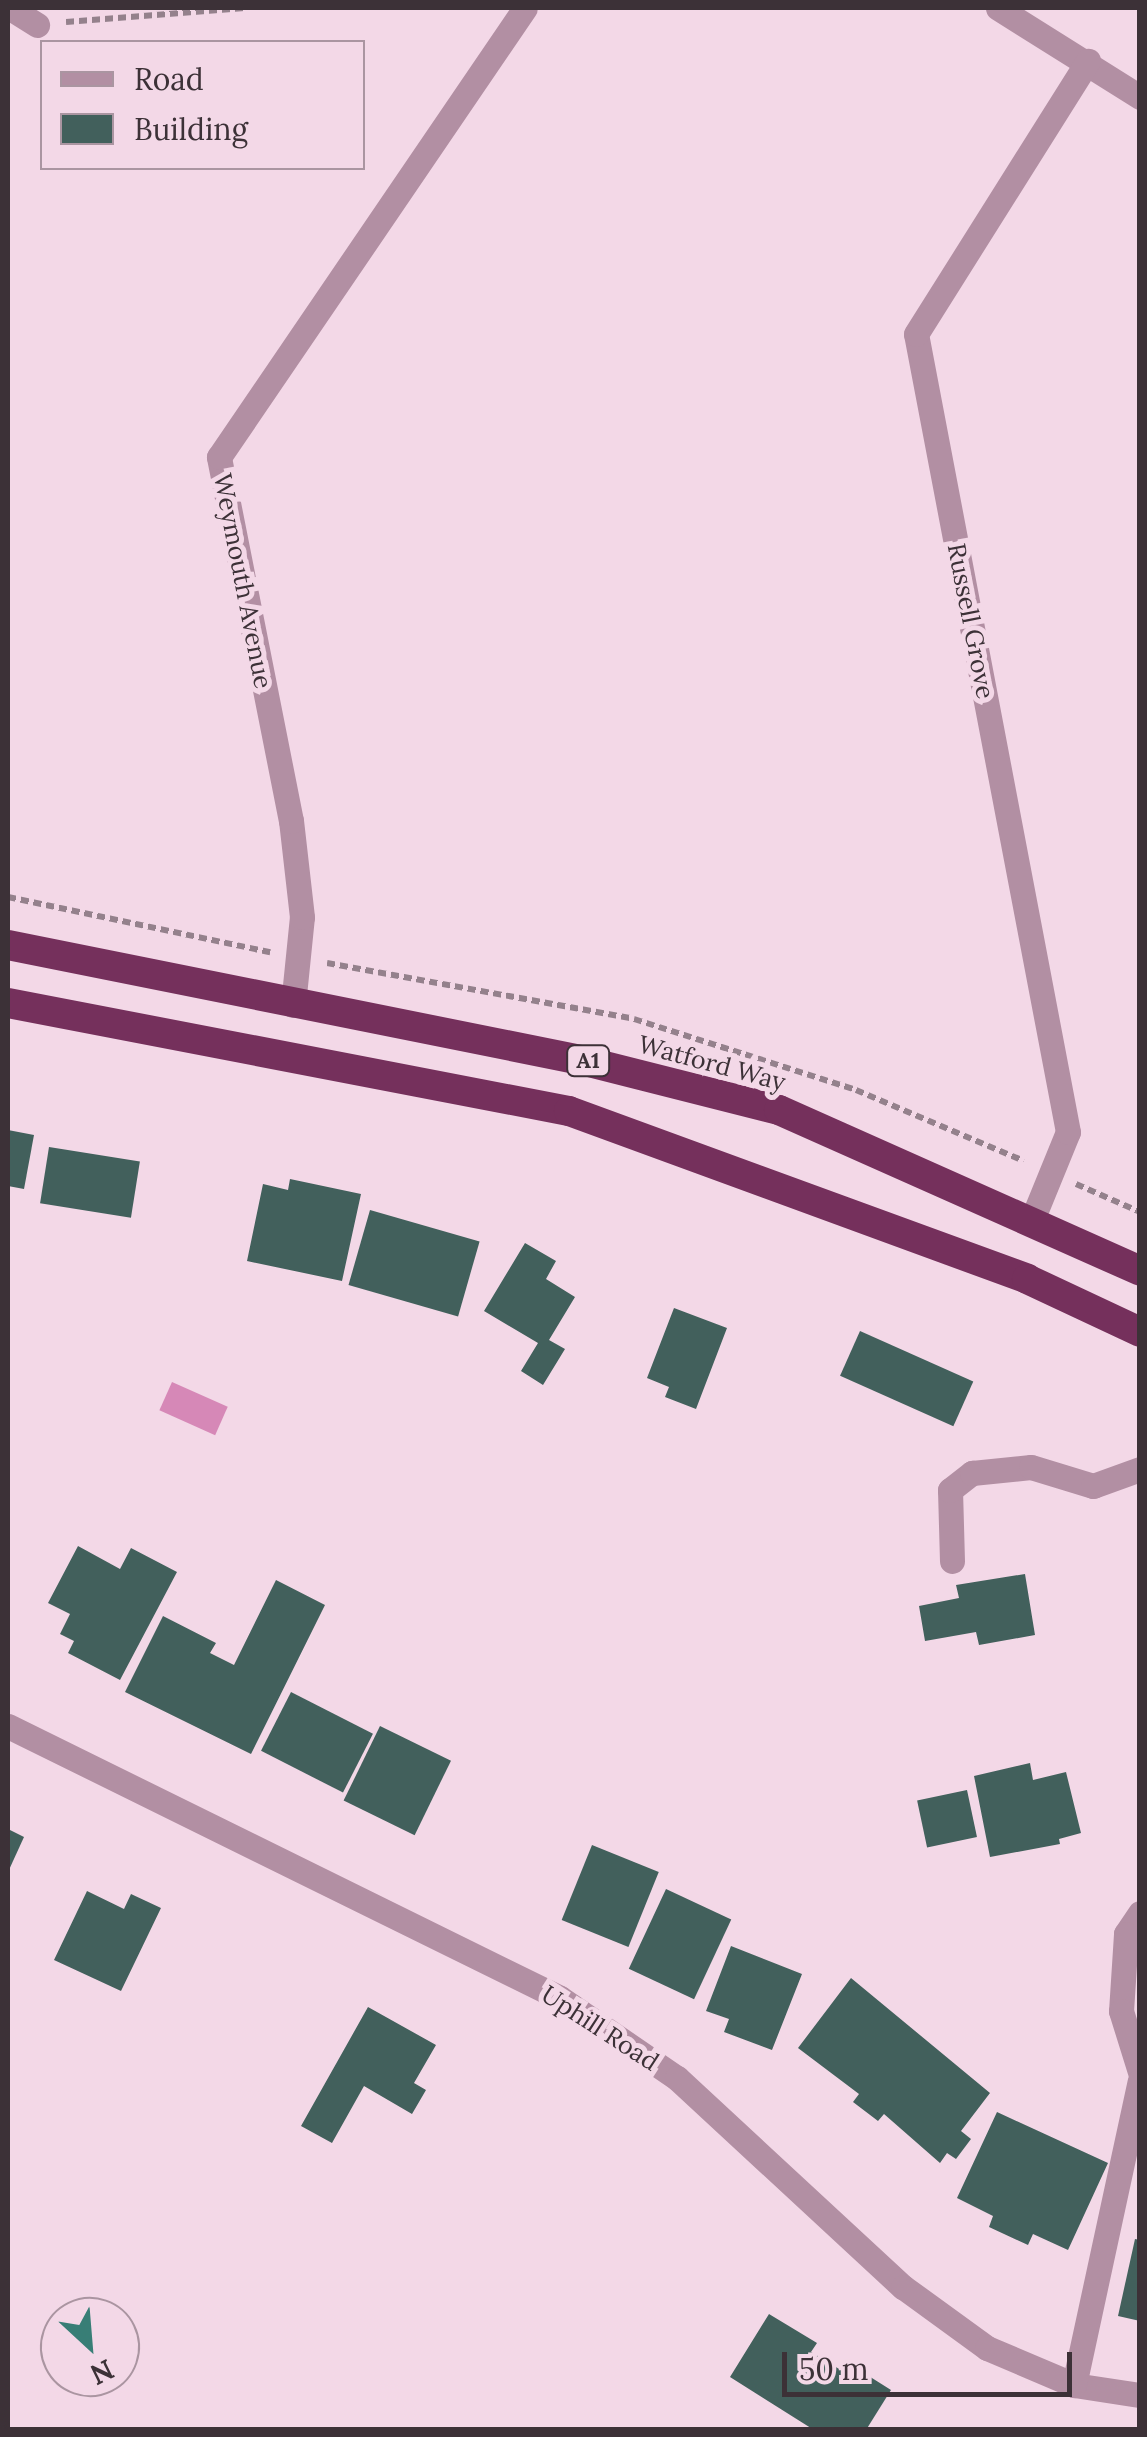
<!DOCTYPE html>
<html>
<head>
<meta charset="utf-8">
<style>
	body { margin:0 }
	#map { position:relative; width:1147px; height:2437px; overflow:hidden; background:#f3d8e7; font-family:Lora,serif }
	div>[style] { position:absolute }
	[style*='--x'] { left:calc(var(--x)*1px); top:calc(var(--y)*1px); width:calc(var(--w)*1px); rotate:calc(var(--a)*1deg) }
	.water>* { inset:0; background:#d688b7; transform-origin:0 0 }
	.building>* { inset:0; background:#42605c; transform-origin:0 0 }
	.path>* { height:6px; margin-top:-3px; transform-origin:0; background:repeating-linear-gradient(90deg,#94818c 0 8px,transparent 0 13px) }
	.minor>* { height:25px; margin:-12.5px; padding:0 12.5px; transform-origin:12.5px; border-radius:12.5px; background:#b28fa3 }
	.highway>* { height:30px; margin:-15px; padding:0 15px; transform-origin:15px; border-radius:15px; background:#75305c }
	span { translate:-50% -50%; white-space:nowrap; text-align:center; line-height:1.15; -webkit-text-stroke:10px #f3d8e7; paint-order:stroke }
	.shield-label span { padding:2px 8px; background:#f3d8e7; border:2px solid; border-radius:8px; -webkit-text-stroke-width:0 }
	.shield-label { font-size:22px; color:#3c3137; font-weight:700 }
	.street-label { font-size:25px; color:#3c3137 }
	.frame { position:absolute; inset:0; border:10px solid #3c3137; pointer-events:none }
	.legend { position:absolute; left:40px; top:40px; width:325px; height:130px; box-sizing:border-box; background:#f3d8e7; border:2px solid #aa95a1; margin:0; padding:12px 18px; list-style:none; font-size:30px; color:#3c3137 }
	.legend li { display:flex; align-items:center; gap:20px; height:50px }
	.legend b { width:50px; border:2px solid #aa95a1 }
	.north { position:absolute; left:40px; top:2297px; width:100px; height:100px; box-sizing:border-box; background:#f3d8e7; border:2px solid #aa95a1; border-radius:50%; rotate:154deg; font-size:28px; font-weight:700; line-height:40px; text-align:center; color:#3c3137 }
	.north::after { content:''; display:block; margin:auto; width:35px; height:45px; background:#387e76; clip-path:polygon(50% 0,100% 100%,50% 72%,0 100%) }
	.scale { position:absolute; left:782px; top:2352px; width:290px; height:45px; box-sizing:border-box; border:5px solid #3c3137; border-top:0; padding-left:12px; font-size:30px; line-height:35px; white-space:nowrap; color:#3c3137; -webkit-text-stroke:8px #f3d8e7; paint-order:stroke }
</style>
</head>
<body>
<div id="map">
	<div class="water">
		<div style="left:172px;top:1382px;width:61px;height:31px;rotate:24deg"></div>
	</div>
	<div class="building">
		<div style="clip-path:polygon(8px 1130px,34px 1135px,24px 1189px,8px 1186px)"></div>
		<div style="left:49px;top:1147px;width:92px;height:57px;rotate:9deg"></div>
		<div style="clip-path:polygon(290px 1179px,361px 1194px,342px 1281px,247px 1261px,263px 1184px,288px 1190px)"></div>
		<div style="left:370px;top:1210px;width:114px;height:78px;rotate:16deg"></div>
		<div style="clip-path:polygon(525px 1243px,556px 1261px,546px 1279px,575px 1297px,549px 1340px,565px 1349px,543px 1385px,521px 1371px,538px 1343px,484px 1311px)"></div>
		<div style="clip-path:polygon(674px 1308px,727px 1328px,696px 1409px,665px 1397px,669px 1387px,647px 1378px)"></div>
		<div style="left:860px;top:1331px;width:124px;height:49px;rotate:24deg"></div>
		<div style="clip-path:polygon(78px 1546px,120px 1569px,131px 1548px,177px 1572px,120px 1680px,68px 1653px,74px 1641px,60px 1634px,70px 1614px,48px 1603px)"></div>
		<div style="clip-path:polygon(1025px 1574px,1035px 1635px,979px 1645px,976px 1632px,925px 1641px,919px 1606px,959px 1598px,956px 1585px)"></div>
		<div style="clip-path:polygon(276px 1580px,325px 1605px,251px 1754px,125px 1692px,163px 1616px,216px 1643px,210px 1653px,234px 1665px)"></div>
		<div style="left:291px;top:1692px;width:92px;height:66px;rotate:27deg"></div>
		<div style="left:380px;top:1726px;width:79px;height:83px;rotate:26deg"></div>
		<div style="clip-path:polygon(1030px 1763px,1033px 1780px,1066px 1772px,1081px 1833px,1059px 1839px,1060px 1844px,990px 1857px,974px 1776px)"></div>
		<div style="left:967px;top:1790px;width:48px;height:51px;rotate:78deg"></div>
		<div style="clip-path:polygon(8px 1829px,24px 1837px,8px 1872px)"></div>
		<div style="left:592px;top:1845px;width:72px;height:81px;rotate:22deg"></div>
		<div style="left:666px;top:1889px;width:72px;height:88px;rotate:25deg"></div>
		<div style="clip-path:polygon(87px 1891px,124px 1909px,131px 1894px,161px 1908px,121px 1991px,54px 1960px)"></div>
		<div style="clip-path:polygon(731px 1946px,802px 1974px,772px 2050px,724px 2032px,729px 2019px,706px 2011px)"></div>
		<div style="clip-path:polygon(851px 1978px,990px 2093px,961px 2131px,971px 2139px,956px 2159px,947px 2153px,940px 2163px,884px 2114px,878px 2121px,853px 2102px,859px 2094px,798px 2048px)"></div>
		<div style="clip-path:polygon(368px 2007px,436px 2045px,414px 2083px,426px 2090px,412px 2114px,364px 2086px,332px 2143px,301px 2126px)"></div>
		<div style="clip-path:polygon(997px 2112px,1108px 2163px,1068px 2250px,1033px 2234px,1028px 2245px,989px 2227px,993px 2216px,957px 2198px)"></div>
		<div style="clip-path:polygon(1135px 2239px,1140px 2240px,1140px 2321px,1118px 2316px)"></div>
		<div style="clip-path:polygon(769px 2314px,817px 2343px,811px 2352px,859px 2381px,864px 2373px,891px 2390px,866px 2430px,814px 2430px,730px 2377px)"></div>
	</div>
	<div class="path">
		<div style="--x:66;--y:22;--w:179;--a:-4.5"></div>
		<div style="--x:8;--y:897;--w:268;--a:11.9"></div>
		<div style="--x:327;--y:963;--w:312;--a:10.3"></div>
		<div style="--x:634;--y:1019;--w:233;--a:17.7"></div>
		<div style="--x:856;--y:1090;--w:182;--a:22.9"></div>
		<div style="--x:1076;--y:1184;--w:70;--a:23.6"></div>
	</div>
	<div class="minor">
		<div style="--x:10;--y:8;--w:32;--a:32"></div>
		<div style="--x:998;--y:8;--w:168;--a:32.1"></div>
		<div style="--x:293;--y:1005;--w:88;--a:-84.2"></div>
		<div style="--x:302;--y:917;--w:97;--a:-96.5"></div>
		<div style="--x:291;--y:821;--w:371;--a:-101.2"></div>
		<div style="--x:219;--y:457;--w:543;--a:-55.73"></div>
		<div style="--x:1032;--y:1220;--w:95;--a:-67.8"></div>
		<div style="--x:1068;--y:1132;--w:812;--a:-100.78"></div>
		<div style="--x:916;--y:334;--w:323;--a:-57.8"></div>
		<div style="--x:952;--y:1561;--w:71;--a:-91.6"></div>
		<div style="--x:950;--y:1490;--w:28;--a:-38"></div>
		<div style="--x:972;--y:1473;--w:59;--a:-5.8"></div>
		<div style="--x:1031;--y:1467;--w:65;--a:17"></div>
		<div style="--x:1093;--y:1486;--w:50;--a:-19.9"></div>
		<div style="--x:8;--y:1726;--w:615;--a:26.23"></div>
		<div style="--x:560;--y:1998;--w:142;--a:34.4"></div>
		<div style="--x:677;--y:2078;--w:308;--a:42.8"></div>
		<div style="--x:903;--y:2287;--w:104;--a:36"></div>
		<div style="--x:987;--y:2348;--w:95;--a:23"></div>
		<div style="--x:1074;--y:2385;--w:67;--a:8.6"></div>
		<div style="--x:1140;--y:1913;--w:25;--a:124"></div>
		<div style="--x:1126;--y:1934;--w:77;--a:93.7"></div>
		<div style="--x:1121;--y:2011;--w:64;--a:72.7"></div>
		<div style="--x:1074;--y:2385;--w:311;--a:-77.8"></div>
	</div>
	<div class="highway">
		<div style="--x:8;--y:945;--w:584;--a:11.35"></div>
		<div style="--x:581;--y:1060;--w:204;--a:14.2"></div>
		<div style="--x:779;--y:1110;--w:395;--a:24"></div>
		<div style="--x:8;--y:1003;--w:571;--a:10.9"></div>
		<div style="--x:569;--y:1111;--w:488;--a:20.1"></div>
		<div style="--x:1027;--y:1279;--w:125;--a:25.1"></div>
	</div>
	<div class="shield-label">
		<span style="left:588px;top:1061px">A1</span>
	</div>
	<div class="street-label">
		<span style="left:243px;top:581px;rotate:79deg">Weymouth Avenue</span>
		<span style="left:971px;top:621px;rotate:79deg">Russell Grove</span>
		<span style="left:712px;top:1063px;rotate:15deg">Watford Way</span>
		<span style="left:600px;top:2028px;rotate:33deg">Uphill Road</span>
	</div>
	<div class="frame"></div>
	<ul class="legend">
	<li><b style="height:12px;background:#b28fa3"></b>Road</li>
	<li><b style="height:28px;background:#42605c"></b>Building</li>
	</ul>
	<div class="north">N</div>
	<div class="scale">50 m</div>
</div>
</body>
</html>
